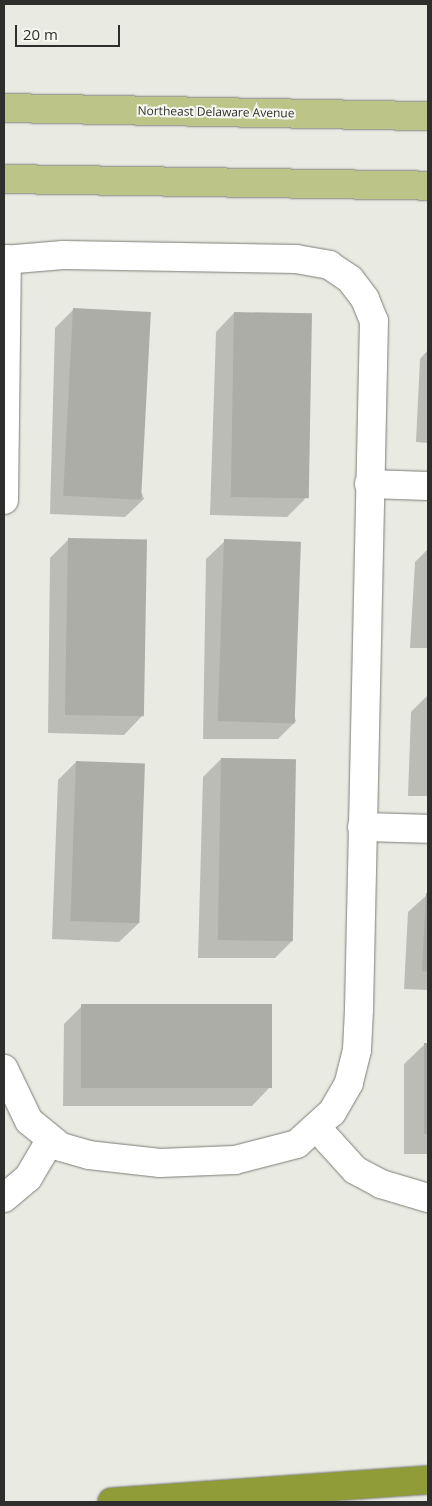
<!DOCTYPE html>
<html>
<head>
<meta charset="utf-8">
<style>
	body { margin:0 }
	#map { position:relative; width:432px; height:1506px; overflow:hidden; background:#e9ebe3; font-family:"Open Sans",sans-serif }
	div>[style] { position:absolute }
	[style*='--x'] { left:calc(var(--x)*1px); top:calc(var(--y)*1px); width:calc(var(--w)*1px); rotate:calc(var(--a)*1deg) }
	.shadow>* { inset:0; background:#0003 }
	.building>* { inset:0; background:#acada6; transform-origin:0 0 }
	.roads { filter:drop-shadow(0 0 1px #7c7d76) drop-shadow(0 0 1px #7c7d76) }
	.minor>* { height:28px; margin:-14px; padding:0 14px; transform-origin:14px; border-radius:14px; background:#fff }
	.major>* { height:28px; margin:-14px; padding:0 14px; transform-origin:14px; border-radius:14px; background:#bcc488 }
	.highway>* { height:28px; margin:-14px; padding:0 14px; transform-origin:14px; border-radius:14px; background:#8f9c38 }
	span { translate:-50% -50%; white-space:nowrap; text-align:center; line-height:1.15; -webkit-text-stroke:4px #f6f8f0; paint-order:stroke }
	.street-label { font-size:12px; color:#2e2f2c }
	.frame { position:absolute; inset:0; border:5px solid #2e2f2c; pointer-events:none }
	.scale { position:absolute; left:15px; top:25px; width:105px; height:22px; box-sizing:border-box; border:2px solid #2e2f2c; border-top:0; padding-left:6px; font-size:15px; line-height:18px; white-space:nowrap; color:#2e2f2c; -webkit-text-stroke:4px #f6f8f0; paint-order:stroke }
</style>
</head>
<body>
<div id="map">
	<div class="shadow">
		<div style="clip-path:polygon(73px 310px,144px 499px,125px 517px,50px 514px,55px 328px)"></div>
		<div style="clip-path:polygon(234px 313px,305px 499px,287px 517px,210px 515px,216px 332px)"></div>
		<div style="clip-path:polygon(428px 350px,428px 443px,416px 442px,420px 359px)"></div>
		<div style="clip-path:polygon(68px 540px,142px 716px,124px 735px,48px 733px,50px 558px)"></div>
		<div style="clip-path:polygon(225px 541px,296px 721px,278px 739px,203px 739px,206px 559px)"></div>
		<div style="clip-path:polygon(428px 549px,428px 648px,410px 648px,415px 562px)"></div>
		<div style="clip-path:polygon(428px 695px,428px 796px,408px 796px,411px 712px)"></div>
		<div style="clip-path:polygon(221px 759px,293px 940px,275px 958px,198px 958px,203px 777px)"></div>
		<div style="clip-path:polygon(76px 762px,138px 924px,119px 942px,52px 939px,58px 780px)"></div>
		<div style="clip-path:polygon(428px 894px,428px 990px,404px 989px,408px 912px)"></div>
		<div style="clip-path:polygon(82px 1006px,270px 1087px,252px 1106px,63px 1106px,64px 1024px)"></div>
		<div style="clip-path:polygon(425px 1044px,428px 1044px,428px 1154px,404px 1154px,404px 1064px)"></div>
	</div>
	<div class="building">
		<div style="left:73px;top:308px;width:78px;height:188px;rotate:3deg"></div>
		<div style="left:234px;top:312px;width:78px;height:185px;rotate:1deg"></div>
		<div style="left:68px;top:538px;width:79px;height:177px;rotate:1deg"></div>
		<div style="left:224px;top:539px;width:77px;height:182px;rotate:2deg"></div>
		<div style="left:221px;top:758px;width:75px;height:182px;rotate:1deg"></div>
		<div style="left:76px;top:761px;width:69px;height:160px;rotate:2deg"></div>
		<div style="clip-path:polygon(426px 893px,428px 893px,428px 972px,422px 971px)"></div>
		<div style="left:81px;top:1004px;width:191px;height:84px"></div>
		<div style="left:424px;top:1043px;width:4px;height:91px"></div>
	</div>
	<div class="roads">
		<div class="minor">
			<div style="--x:4;--y:260;--w:59;--a:-4.8"></div>
			<div style="--x:63;--y:255;--w:233;--a:1"></div>
			<div style="--x:296;--y:259;--w:34;--a:10"></div>
			<div style="--x:329;--y:265;--w:25;--a:34"></div>
			<div style="--x:350;--y:279;--w:25;--a:53"></div>
			<div style="--x:365;--y:299;--w:24;--a:68"></div>
			<div style="--x:374;--y:321;--w:689;--a:91.25"></div>
			<div style="--x:359;--y:1010;--w:40;--a:92.9"></div>
			<div style="--x:357;--y:1050;--w:34;--a:104"></div>
			<div style="--x:349;--y:1083;--w:34;--a:120"></div>
			<div style="--x:332;--y:1112;--w:47;--a:137.6"></div>
			<div style="--x:297;--y:1144;--w:64;--a:165.5"></div>
			<div style="--x:235;--y:1160;--w:75;--a:177.7"></div>
			<div style="--x:160;--y:1163;--w:71;--a:-173.6"></div>
			<div style="--x:89;--y:1155;--w:29;--a:-164"></div>
			<div style="--x:61;--y:1147;--w:41;--a:-140.9"></div>
			<div style="--x:29;--y:1121;--w:58;--a:-115.7"></div>
			<div style="--x:369;--y:484;--w:59;--a:1.9"></div>
			<div style="--x:4;--y:500;--w:241;--a:-89.3"></div>
			<div style="--x:362;--y:827;--w:66;--a:1.7"></div>
			<div style="--x:316;--y:1127;--w:58;--a:47.8"></div>
			<div style="--x:355;--y:1170;--w:30;--a:28"></div>
			<div style="--x:381;--y:1184;--w:49;--a:16.6"></div>
			<div style="--x:4;--y:1198;--w:31;--a:-40"></div>
			<div style="--x:28;--y:1178;--w:45;--a:-59.5"></div>
		</div>
		<div class="major">
			<div style="--x:4;--y:108;--w:424;--a:1.1"></div>
			<div style="--x:4;--y:179;--w:424;--a:0.9"></div>
		</div>
		<div class="highway">
			<div style="--x:112;--y:1502;--w:317;--a:-4"></div>
		</div>
	</div>
	<div class="street-label">
		<span style="left:216px;top:112px;rotate:1deg">Northeast Delaware Avenue</span>
	</div>
	<div class="frame"></div>
	<div class="scale">20 m</div>
</div>
</body>
</html>
